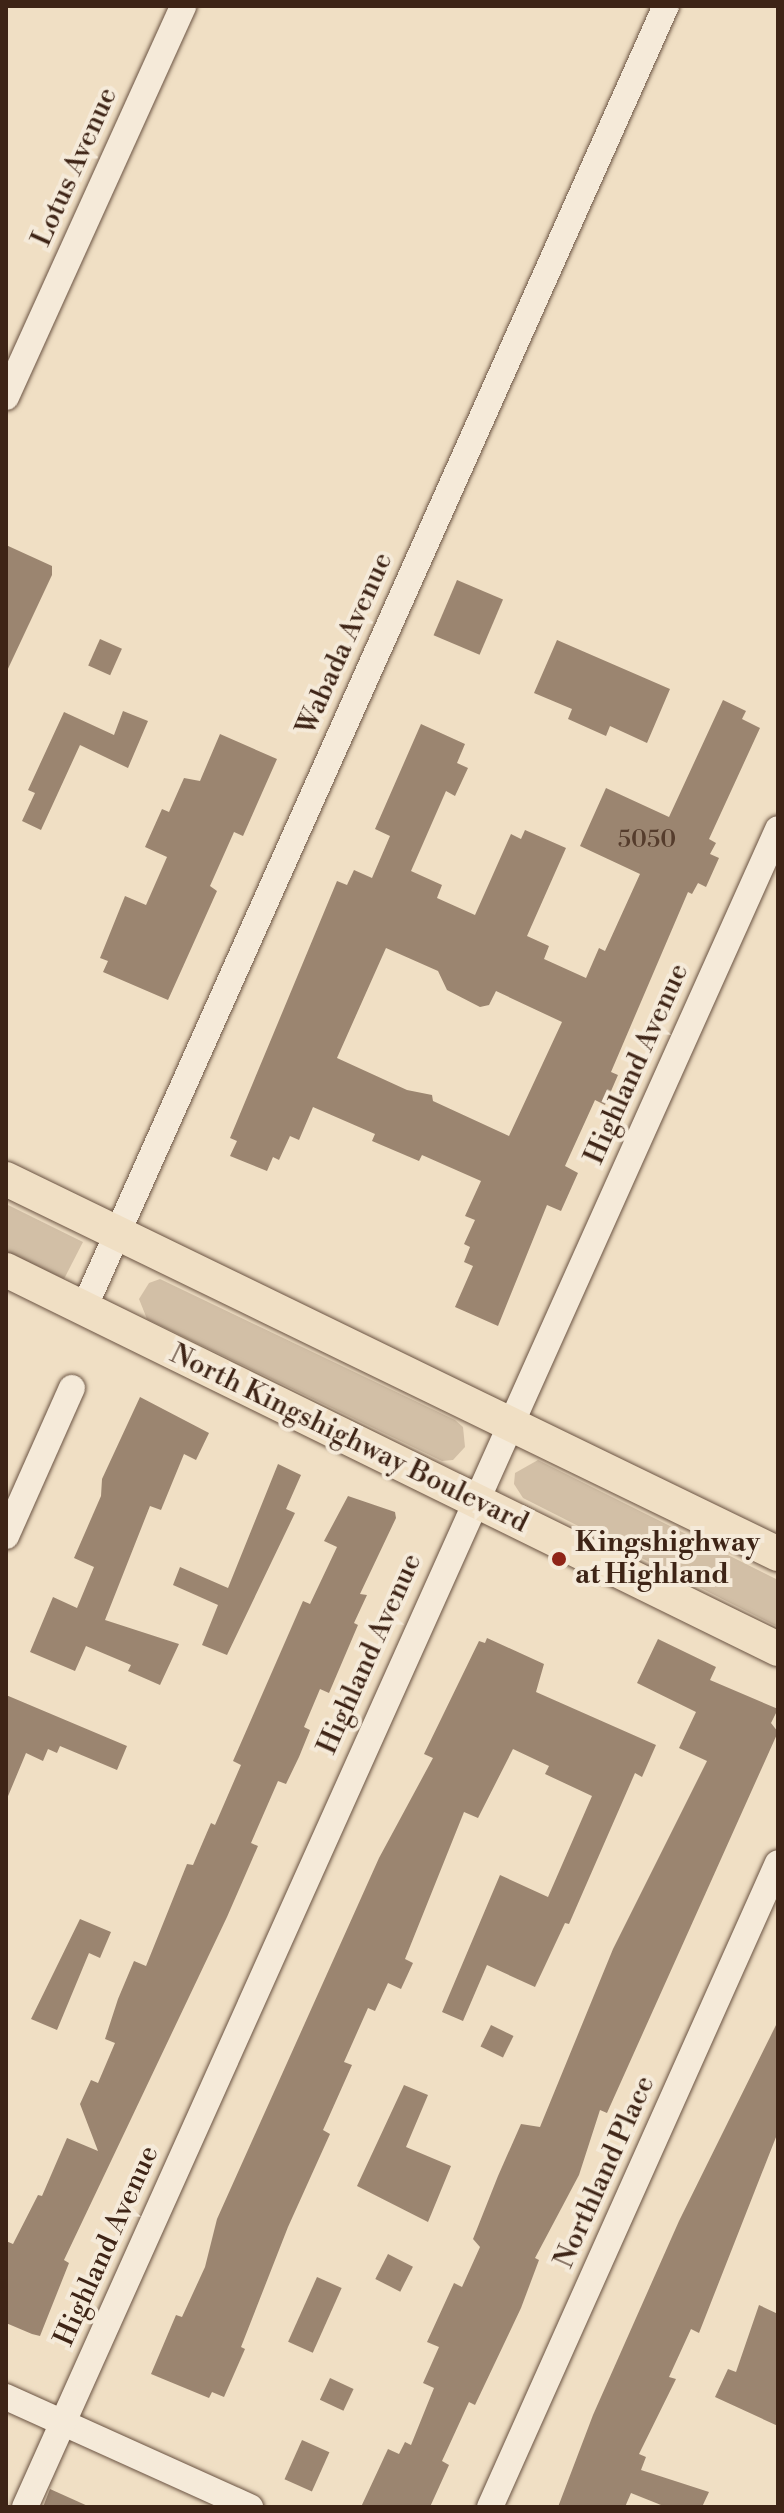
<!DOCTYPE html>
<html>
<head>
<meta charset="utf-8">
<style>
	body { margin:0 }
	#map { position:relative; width:784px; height:2513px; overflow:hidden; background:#f0dfc4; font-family:"Libre Bodoni",serif }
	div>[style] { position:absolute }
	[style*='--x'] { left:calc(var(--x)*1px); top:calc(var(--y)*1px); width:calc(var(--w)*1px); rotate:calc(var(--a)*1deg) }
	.green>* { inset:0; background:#d2bfa6 }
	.building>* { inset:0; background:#9b8570; transform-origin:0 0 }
	.roads { filter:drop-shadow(0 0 2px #6a5342) drop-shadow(0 0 2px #6a5342) }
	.minor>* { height:26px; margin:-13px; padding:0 13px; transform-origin:13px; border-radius:13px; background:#f5ead9 }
	.major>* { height:34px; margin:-17px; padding:0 17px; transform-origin:17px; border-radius:17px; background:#f0dfc4 }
	.dots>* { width:22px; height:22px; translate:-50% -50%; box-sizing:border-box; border:4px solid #f5ead9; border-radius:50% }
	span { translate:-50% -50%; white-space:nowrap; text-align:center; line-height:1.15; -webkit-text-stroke:8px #f5ead9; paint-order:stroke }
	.number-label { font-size:24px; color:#553c2c }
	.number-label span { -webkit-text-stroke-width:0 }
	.street-label { font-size:28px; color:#3e2416 }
	.poi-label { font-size:28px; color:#3e2416; font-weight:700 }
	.left { translate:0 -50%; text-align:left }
	.frame { position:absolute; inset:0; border:8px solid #3e2416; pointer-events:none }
</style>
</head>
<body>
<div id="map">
	<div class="green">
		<div style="clip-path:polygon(6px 1204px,83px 1242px,64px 1279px,6px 1251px)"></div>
		<div style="clip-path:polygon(160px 1279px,455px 1420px,463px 1427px,465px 1447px,453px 1460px,442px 1461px,147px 1319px,139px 1299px,149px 1283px)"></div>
		<div style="clip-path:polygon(538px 1460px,778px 1580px,778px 1627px,523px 1498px,514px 1484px,515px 1473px)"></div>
	</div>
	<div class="building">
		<div style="clip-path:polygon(6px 545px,52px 566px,52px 575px,6px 673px)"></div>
		<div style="left:457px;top:580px;width:50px;height:60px;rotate:23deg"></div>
		<div style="left:100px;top:639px;width:24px;height:29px;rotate:24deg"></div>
		<div style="clip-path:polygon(557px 640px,670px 689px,647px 743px,610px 726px,606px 736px,568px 719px,572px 709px,534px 693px)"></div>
		<div style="clip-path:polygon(evenodd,723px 700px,746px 711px,742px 719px,760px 728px,709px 839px,716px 843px,710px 854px,719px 858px,706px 887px,698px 883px,692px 894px,688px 892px,611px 1072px,618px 1075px,605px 1105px,595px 1100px,565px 1166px,578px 1173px,561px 1211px,547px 1205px,498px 1326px,455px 1307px,473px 1266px,464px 1262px,470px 1247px,464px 1244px,475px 1220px,465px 1216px,481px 1181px,422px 1155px,419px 1161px,372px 1141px,375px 1134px,313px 1107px,299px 1140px,290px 1136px,279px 1160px,273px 1157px,267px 1171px,230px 1156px,237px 1141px,230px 1138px,337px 881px,347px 885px,354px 870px,372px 878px,390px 836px,375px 829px,421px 724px,465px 744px,457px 763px,468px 768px,455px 796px,446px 791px,411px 871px,442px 885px,437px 898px,475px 915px,511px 834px,521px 839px,525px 830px,566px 848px,527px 936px,549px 946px,544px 959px,586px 978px,599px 948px,605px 951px,640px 874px,580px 846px,606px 788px,669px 817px,723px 700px,386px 948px,438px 971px,447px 990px,480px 1007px,489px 1005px,496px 991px,562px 1022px,509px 1136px,433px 1101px,432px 1095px,407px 1090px,337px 1058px,386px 948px)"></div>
		<div style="clip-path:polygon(123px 711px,148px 721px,128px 768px,80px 745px,41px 830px,22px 821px,35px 793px,28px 790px,64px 712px,114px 735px)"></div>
		<div style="clip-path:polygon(220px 734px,277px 759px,243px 836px,234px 832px,210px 886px,217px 891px,168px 1000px,103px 972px,108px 961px,100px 958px,125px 896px,146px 905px,167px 857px,145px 847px,162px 809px,169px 812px,184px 778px,200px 781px)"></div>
		<div style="clip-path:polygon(140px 1397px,209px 1433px,196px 1460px,184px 1454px,161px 1510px,150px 1506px,105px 1620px,179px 1644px,160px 1685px,128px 1671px,131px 1665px,86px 1646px,75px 1671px,30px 1652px,53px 1597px,77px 1608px,94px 1567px,74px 1558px,101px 1496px,102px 1479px)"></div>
		<div style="clip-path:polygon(278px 1464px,301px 1475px,286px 1509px,295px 1513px,227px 1655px,202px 1645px,218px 1605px,173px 1585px,180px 1567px,228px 1588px)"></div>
		<div style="clip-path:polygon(348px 1496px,395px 1512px,396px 1518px,360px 1594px,367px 1595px,354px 1623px,358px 1625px,329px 1693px,320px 1689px,304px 1727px,310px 1730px,299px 1757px,286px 1784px,278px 1781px,251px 1843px,258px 1846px,227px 1917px,64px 2260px,69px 2263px,40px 2336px,32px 2334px,6px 2323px,6px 2241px,13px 2244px,38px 2195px,42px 2196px,67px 2138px,98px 2151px,80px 2104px,91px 2080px,98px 2083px,115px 2043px,105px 2039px,118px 1999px,134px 1961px,146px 1966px,187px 1864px,193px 1865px,211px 1823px,215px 1825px,241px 1765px,233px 1761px,303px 1601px,310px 1604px,337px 1547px,324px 1541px)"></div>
		<div style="clip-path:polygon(487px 1638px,544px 1664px,536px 1692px,656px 1745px,642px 1777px,635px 1773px,569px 1924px,565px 1923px,535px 1987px,487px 1965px,463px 2021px,442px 2012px,500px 1875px,548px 1897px,592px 1796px,545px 1774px,549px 1766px,513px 1749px,478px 1818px,464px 1812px,405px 1959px,413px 1963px,401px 1989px,388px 1983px,375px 2011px,368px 2008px,344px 2062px,352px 2065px,323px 2130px,330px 2134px,288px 2227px,241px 2347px,245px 2349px,224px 2397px,212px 2392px,209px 2398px,151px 2374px,176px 2315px,182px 2317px,205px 2267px,217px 2219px,379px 1858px,433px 1758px,424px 1754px,479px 1641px,485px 1643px)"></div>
		<div style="clip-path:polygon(658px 1639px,716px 1667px,710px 1680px,778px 1709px,771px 1723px,778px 1732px,607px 2113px,600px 2110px,579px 2175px,535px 2258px,539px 2260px,521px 2308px,475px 2405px,469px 2402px,442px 2461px,449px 2465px,430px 2507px,361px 2507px,388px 2449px,399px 2454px,405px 2442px,411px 2445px,434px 2388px,423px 2383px,439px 2347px,427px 2342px,454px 2283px,462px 2287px,480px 2247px,473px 2239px,498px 2176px,521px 2124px,540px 2127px,613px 1949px,707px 1761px,679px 1748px,696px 1712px,637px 1683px)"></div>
		<div style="clip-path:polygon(6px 1695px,127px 1746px,117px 1770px,60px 1746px,57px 1753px,48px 1749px,43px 1761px,26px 1753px,6px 1801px)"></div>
		<div style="clip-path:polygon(80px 1919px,111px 1932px,100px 1958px,89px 1953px,57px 2030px,31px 2019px)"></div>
		<div style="clip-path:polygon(778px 2021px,778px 2132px,699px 2333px,691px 2329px,669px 2377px,676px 2379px,639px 2454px,646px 2457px,641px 2470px,709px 2492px,702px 2507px,666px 2507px,631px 2493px,625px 2507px,558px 2507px,593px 2415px,679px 2221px)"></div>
		<div style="left:491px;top:2025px;width:25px;height:24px;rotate:26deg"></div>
		<div style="clip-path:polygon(404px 2085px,428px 2095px,406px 2147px,451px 2166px,428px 2222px,357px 2186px)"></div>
		<div style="left:388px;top:2254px;width:28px;height:28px;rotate:27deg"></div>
		<div style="left:317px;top:2277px;width:27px;height:71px;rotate:24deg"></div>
		<div style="clip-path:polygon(759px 2305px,778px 2314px,778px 2426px,715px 2397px,728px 2369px,736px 2372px)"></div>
		<div style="left:330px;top:2378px;width:26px;height:24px;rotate:25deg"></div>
		<div style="left:302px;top:2440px;width:30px;height:43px;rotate:24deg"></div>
		<div style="clip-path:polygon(50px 2489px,90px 2507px,43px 2507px)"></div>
	</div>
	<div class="roads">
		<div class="minor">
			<div style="--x:6;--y:397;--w:429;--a:-65.6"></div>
			<div style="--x:84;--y:1308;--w:1426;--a:-65.92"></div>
			<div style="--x:6;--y:1536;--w:162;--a:-66"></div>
			<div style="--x:6;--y:2397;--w:268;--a:24.3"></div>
			<div style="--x:25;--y:2507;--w:1839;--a:-65.83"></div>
			<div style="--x:490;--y:2507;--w:705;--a:-65.91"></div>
		</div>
		<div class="major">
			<div style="--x:6;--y:1179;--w:858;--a:25.91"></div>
			<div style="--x:6;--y:1270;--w:860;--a:26.15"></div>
		</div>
	</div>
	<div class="dots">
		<div style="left:559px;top:1559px;background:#8f2418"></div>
	</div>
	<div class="number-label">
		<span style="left:647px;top:841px">5050</span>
	</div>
	<div class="street-label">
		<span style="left:75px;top:167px;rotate:-66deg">Lotus Avenue</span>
		<span style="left:345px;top:644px;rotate:-66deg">Wabada Avenue</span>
		<span style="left:637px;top:1064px;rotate:-66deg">Highland Avenue</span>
		<span style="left:349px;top:1439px;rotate:26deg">North Kingshighway Boulevard</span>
		<span style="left:370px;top:1654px;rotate:-66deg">Highland Avenue</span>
		<span style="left:605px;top:2172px;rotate:-66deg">Northland Place</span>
		<span style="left:107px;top:2246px;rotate:-66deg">Highland Avenue</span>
	</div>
	<div class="poi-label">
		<span class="left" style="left:575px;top:1559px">Kingshighway<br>at Highland</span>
	</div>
	<div class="frame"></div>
</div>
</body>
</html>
